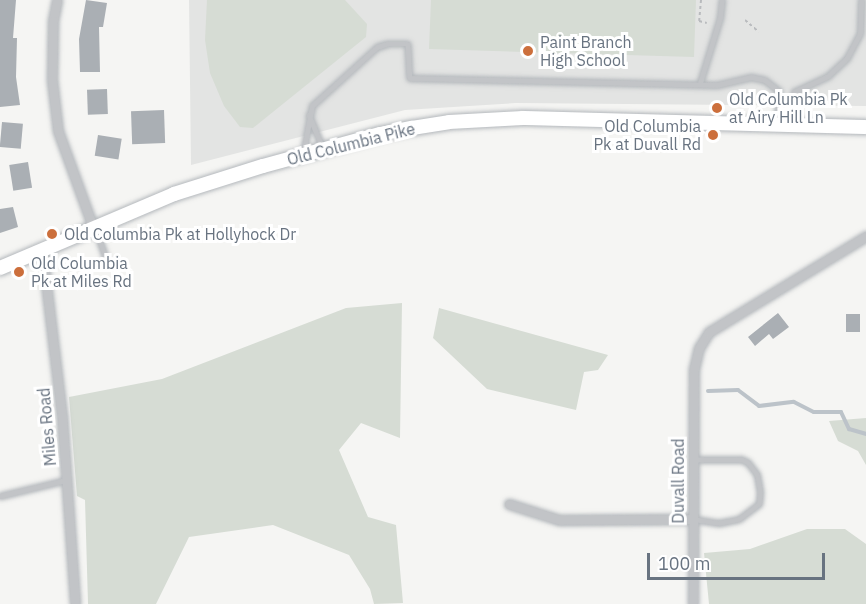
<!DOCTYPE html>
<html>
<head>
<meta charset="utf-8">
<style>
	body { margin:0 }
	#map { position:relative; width:866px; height:604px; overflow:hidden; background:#f5f5f3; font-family:"IBM Plex Sans",sans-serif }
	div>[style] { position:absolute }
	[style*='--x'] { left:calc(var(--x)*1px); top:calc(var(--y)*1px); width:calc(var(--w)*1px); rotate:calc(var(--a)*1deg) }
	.built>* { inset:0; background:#e3e4e3 }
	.green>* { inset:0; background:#d6dcd4 }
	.stream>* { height:4px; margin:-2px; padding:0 2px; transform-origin:2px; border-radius:2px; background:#bcc3c9 }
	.building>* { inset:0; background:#aaafb4; transform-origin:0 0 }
	.path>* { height:2px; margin-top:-1px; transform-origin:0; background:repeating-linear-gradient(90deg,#b9bbbe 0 3px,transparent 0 6px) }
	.roads { filter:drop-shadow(0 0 2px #b4b8bc) drop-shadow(0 0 2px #b4b8bc) }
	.lane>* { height:4.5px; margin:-2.25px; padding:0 2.25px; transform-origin:2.25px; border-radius:2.25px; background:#c2c4c7 }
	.street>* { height:9px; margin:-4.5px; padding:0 4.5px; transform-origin:4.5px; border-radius:4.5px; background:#c2c4c7 }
	.secondary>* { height:14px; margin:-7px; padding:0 7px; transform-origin:7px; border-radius:7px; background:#fff }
	.dots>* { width:16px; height:16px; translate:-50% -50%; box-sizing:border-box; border:3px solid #fff; border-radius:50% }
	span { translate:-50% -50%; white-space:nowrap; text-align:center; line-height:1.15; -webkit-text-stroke:6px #fff; paint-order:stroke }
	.poi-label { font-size:16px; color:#687380 }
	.left { translate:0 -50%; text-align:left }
	.right { translate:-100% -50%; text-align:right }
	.street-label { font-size:16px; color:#687380 }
	.scale { position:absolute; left:647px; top:553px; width:178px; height:27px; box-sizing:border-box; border:3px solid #687380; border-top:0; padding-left:8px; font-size:18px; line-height:21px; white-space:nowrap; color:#687380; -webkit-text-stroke:4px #fff; paint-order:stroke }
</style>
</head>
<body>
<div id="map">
	<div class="built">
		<div style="clip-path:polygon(189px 0,866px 0,866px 106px,516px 103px,405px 110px,191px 165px)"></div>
	</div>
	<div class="green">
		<div style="clip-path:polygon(207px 0,345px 0,367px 24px,366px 37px,253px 128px,240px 127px,224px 106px,210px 73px,205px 40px)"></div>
		<div style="clip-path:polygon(431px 0,696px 0,694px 57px,429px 49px)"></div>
		<div style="clip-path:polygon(402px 303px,400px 438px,361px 423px,339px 450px,368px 517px,396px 525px,403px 603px,374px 604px,370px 589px,349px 555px,273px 525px,189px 537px,156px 604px,88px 604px,85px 500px,77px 496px,69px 397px,162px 379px,346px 308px)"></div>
		<div style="clip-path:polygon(439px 308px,608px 355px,598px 370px,584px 372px,576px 410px,487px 389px,433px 338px)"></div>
		<div style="clip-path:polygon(866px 418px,866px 465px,858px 451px,838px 441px,829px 421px)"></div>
		<div style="clip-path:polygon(807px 529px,845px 529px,866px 544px,866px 604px,709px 604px,704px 553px,750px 549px)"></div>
	</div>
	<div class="stream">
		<div style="--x:708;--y:391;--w:30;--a:-2"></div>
		<div style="--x:738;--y:390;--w:26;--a:37"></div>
		<div style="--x:759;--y:406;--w:35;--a:-7"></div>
		<div style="--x:794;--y:402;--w:22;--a:27"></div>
		<div style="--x:814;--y:412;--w:27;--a:0"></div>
		<div style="--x:841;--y:412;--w:19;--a:65"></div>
		<div style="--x:849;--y:429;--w:18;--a:16"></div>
	</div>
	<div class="building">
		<div style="clip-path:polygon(0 0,16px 0,13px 38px,17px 38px,16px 77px,20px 105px,0 107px)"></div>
		<div style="clip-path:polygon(86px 0,107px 3px,103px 27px,99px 27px,100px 72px,80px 72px,79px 39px)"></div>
		<div style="left:107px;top:89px;width:25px;height:20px;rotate:88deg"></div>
		<div style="left:164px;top:110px;width:33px;height:33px;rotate:88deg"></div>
		<div style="left:2px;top:122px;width:21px;height:25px;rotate:5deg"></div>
		<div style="left:98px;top:135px;width:24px;height:21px;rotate:9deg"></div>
		<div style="left:28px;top:162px;width:26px;height:19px;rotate:81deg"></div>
		<div style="clip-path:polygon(13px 207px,18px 227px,0 233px,0 209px)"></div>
		<div style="clip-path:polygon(778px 313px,789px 327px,773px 339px,769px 334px,755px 346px,748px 337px)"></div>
		<div style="left:846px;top:314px;width:14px;height:18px"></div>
	</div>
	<div class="path">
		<div style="--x:701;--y:0;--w:21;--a:95"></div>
		<div style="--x:699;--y:21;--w:8;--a:14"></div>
		<div style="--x:745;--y:20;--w:18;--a:41"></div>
	</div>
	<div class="roads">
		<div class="lane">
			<div style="--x:700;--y:83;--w:68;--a:-72.9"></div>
			<div style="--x:720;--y:18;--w:18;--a:-84"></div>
			<div style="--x:309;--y:115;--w:36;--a:67"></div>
			<div style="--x:792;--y:123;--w:31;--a:-86"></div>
			<div style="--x:794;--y:92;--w:38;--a:-25"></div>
			<div style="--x:828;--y:76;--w:26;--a:-43"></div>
			<div style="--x:847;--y:58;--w:27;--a:-62"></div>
			<div style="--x:860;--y:34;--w:34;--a:-88"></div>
			<div style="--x:303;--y:154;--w:49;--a:-79.4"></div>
			<div style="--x:312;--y:106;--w:88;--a:-42.2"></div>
			<div style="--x:377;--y:47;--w:10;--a:-17"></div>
			<div style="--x:387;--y:44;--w:21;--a:0"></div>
			<div style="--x:408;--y:44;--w:34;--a:87"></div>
			<div style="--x:410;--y:78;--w:307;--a:1.3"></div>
			<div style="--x:717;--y:85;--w:35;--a:-13"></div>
			<div style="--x:751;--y:77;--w:14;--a:12"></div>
			<div style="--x:765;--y:80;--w:18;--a:38"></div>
			<div style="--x:779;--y:91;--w:32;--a:92"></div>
			<div style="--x:96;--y:229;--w:31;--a:71"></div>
			<div style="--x:0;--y:496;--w:68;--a:-13.6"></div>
			<div style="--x:693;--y:519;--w:26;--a:9"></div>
			<div style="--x:719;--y:523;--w:20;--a:-11"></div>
			<div style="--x:739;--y:519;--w:25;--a:-37"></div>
			<div style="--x:759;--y:504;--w:12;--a:-85"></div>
			<div style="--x:760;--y:492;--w:17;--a:-100"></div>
			<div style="--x:757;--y:475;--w:15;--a:-127"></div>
			<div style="--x:748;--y:463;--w:7;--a:-153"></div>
			<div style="--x:742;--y:460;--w:48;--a:180"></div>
		</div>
		<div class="street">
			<div style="--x:57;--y:0;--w:21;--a:101"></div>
			<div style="--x:53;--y:21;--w:59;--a:91"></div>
			<div style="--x:52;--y:80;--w:51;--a:83.3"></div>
			<div style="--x:58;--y:131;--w:102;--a:70"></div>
			<div style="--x:42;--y:249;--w:168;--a:83.2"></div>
			<div style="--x:62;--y:416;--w:188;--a:86"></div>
			<div style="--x:509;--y:504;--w:52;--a:17.7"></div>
			<div style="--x:559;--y:520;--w:134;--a:-0.4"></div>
			<div style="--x:693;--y:604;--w:235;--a:-89.8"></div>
			<div style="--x:694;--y:369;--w:22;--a:-77"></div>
			<div style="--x:699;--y:348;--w:19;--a:-58"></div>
			<div style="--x:709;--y:332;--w:184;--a:-31.4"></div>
		</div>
		<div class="secondary">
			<div style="--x:0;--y:268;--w:189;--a:-23"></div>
			<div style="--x:174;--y:194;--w:93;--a:-17.5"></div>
			<div style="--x:263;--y:166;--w:121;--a:-15.3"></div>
			<div style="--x:380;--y:134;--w:33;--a:-11"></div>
			<div style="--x:412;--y:128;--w:37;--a:-9"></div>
			<div style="--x:449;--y:122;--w:74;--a:-3.1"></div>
			<div style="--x:523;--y:118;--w:343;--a:1.5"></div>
		</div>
	</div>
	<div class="dots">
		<div style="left:528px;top:51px;background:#cc6f3c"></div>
		<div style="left:717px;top:108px;background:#cc6f3c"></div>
		<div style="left:713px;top:135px;background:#cc6f3c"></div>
		<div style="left:52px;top:234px;background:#cc6f3c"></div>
		<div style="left:19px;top:272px;background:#cc6f3c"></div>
	</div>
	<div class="poi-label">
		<span class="left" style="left:540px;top:51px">Paint Branch<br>High School</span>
		<span class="left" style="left:729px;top:108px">Old Columbia Pk<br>at Airy Hill Ln</span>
		<span class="right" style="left:701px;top:135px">Old Columbia<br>Pk at Duvall Rd</span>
		<span class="left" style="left:64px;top:234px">Old Columbia Pk at Hollyhock Dr</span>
		<span class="left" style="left:31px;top:272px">Old Columbia<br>Pk at Miles Rd</span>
	</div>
	<div class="street-label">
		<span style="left:351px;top:144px;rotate:-14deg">Old Columbia Pike</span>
		<span style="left:47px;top:427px;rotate:-95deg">Miles Road</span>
		<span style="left:678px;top:481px;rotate:-90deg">Duvall Road</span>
	</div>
	<div class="scale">100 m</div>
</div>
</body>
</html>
